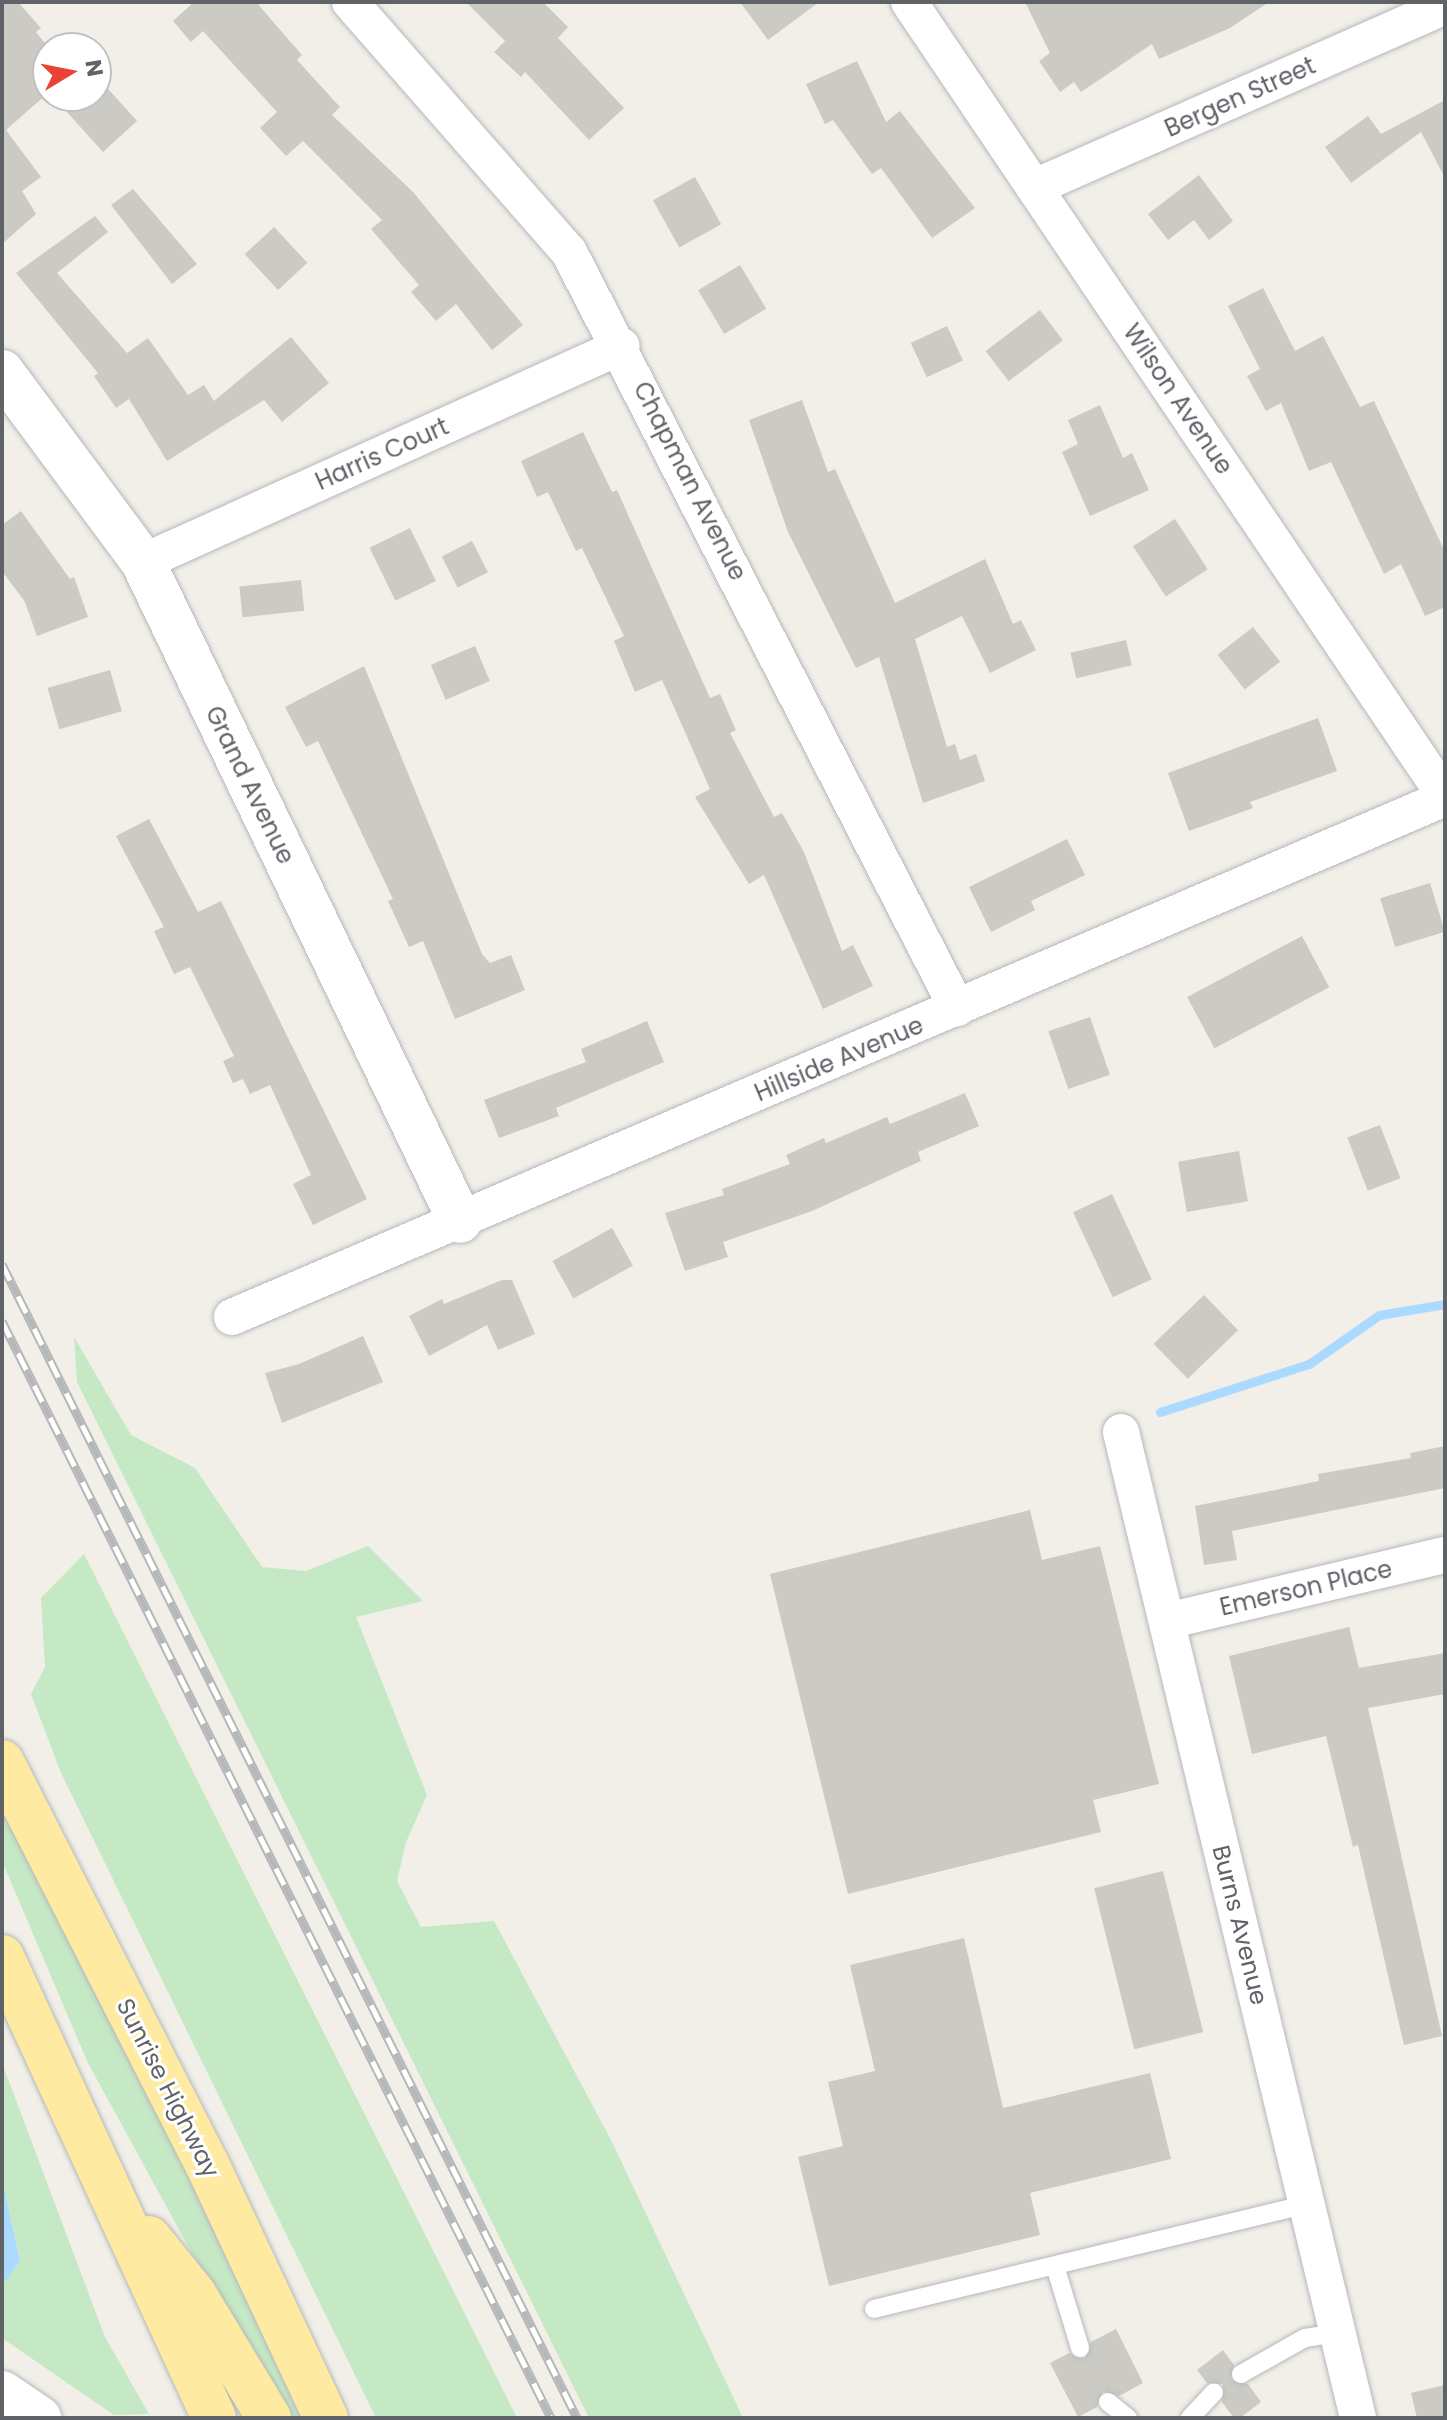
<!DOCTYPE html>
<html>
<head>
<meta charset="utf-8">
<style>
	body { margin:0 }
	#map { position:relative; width:1447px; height:2420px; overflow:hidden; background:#f1efe8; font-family:Poppins,sans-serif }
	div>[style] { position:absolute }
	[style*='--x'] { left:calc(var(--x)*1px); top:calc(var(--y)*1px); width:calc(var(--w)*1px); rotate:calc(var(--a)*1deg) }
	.green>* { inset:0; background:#c5e8c5 }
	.water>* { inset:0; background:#aadaff }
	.stream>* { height:9px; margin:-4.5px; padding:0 4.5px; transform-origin:4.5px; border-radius:4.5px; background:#aadaff }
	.building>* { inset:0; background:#cccac5; transform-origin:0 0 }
	.roads { filter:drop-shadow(0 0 2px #b5b8bc) drop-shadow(0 0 2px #b5b8bc) }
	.service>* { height:18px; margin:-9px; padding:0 9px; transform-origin:9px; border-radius:9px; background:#fff }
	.minor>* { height:36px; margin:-18px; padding:0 18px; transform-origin:18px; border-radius:18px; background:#fff }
	.tertiary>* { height:44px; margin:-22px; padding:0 22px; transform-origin:22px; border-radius:22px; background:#fff }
	.trunk>* { height:44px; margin:-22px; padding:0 22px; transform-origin:22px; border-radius:22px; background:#feeaa1 }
	.rail>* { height:9px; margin-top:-4.5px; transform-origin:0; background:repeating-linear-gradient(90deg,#fff 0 18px,#b6b7b8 0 36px); box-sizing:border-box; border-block:2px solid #b6b7b8 }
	span { translate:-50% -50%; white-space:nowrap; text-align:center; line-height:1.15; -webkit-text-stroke:6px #fff; paint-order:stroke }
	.street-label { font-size:24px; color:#5f6368 }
	.frame { position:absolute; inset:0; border:4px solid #5f6368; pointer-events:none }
	.north { position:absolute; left:32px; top:32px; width:80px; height:80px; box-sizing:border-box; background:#fff; border:2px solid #bfc1c3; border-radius:50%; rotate:80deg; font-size:22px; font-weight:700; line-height:32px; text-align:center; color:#5f6368 }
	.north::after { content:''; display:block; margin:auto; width:28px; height:36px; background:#ea4335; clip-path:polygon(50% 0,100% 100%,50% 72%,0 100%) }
</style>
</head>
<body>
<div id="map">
	<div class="green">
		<div style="clip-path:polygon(74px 1337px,131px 1435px,195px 1468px,262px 1567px,306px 1571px,368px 1546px,423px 1601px,356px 1617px,427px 1795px,406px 1842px,397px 1881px,421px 1927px,494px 1921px,611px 2140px,743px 2418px,589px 2418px,77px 1382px)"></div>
		<div style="clip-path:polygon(84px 1554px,517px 2418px,376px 2418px,61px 1773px,31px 1694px,45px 1667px,41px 1598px)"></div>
		<div style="clip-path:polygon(2px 1808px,184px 2166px,301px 2418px,282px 2418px,88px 2063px,2px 1861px)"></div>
		<div style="clip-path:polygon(2px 2063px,105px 2337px,149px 2414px,114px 2415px,2px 2338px,2px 2286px,20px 2260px,2px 2179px)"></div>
	</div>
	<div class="water">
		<div style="clip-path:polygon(2px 2179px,20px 2261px,2px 2286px)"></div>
	</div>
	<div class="stream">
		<div style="--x:1160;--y:1412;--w:157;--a:-17.9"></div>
		<div style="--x:1309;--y:1364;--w:85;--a:-35"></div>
		<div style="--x:1379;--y:1315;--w:67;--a:-9.5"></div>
	</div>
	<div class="building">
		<div style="clip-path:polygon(2px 2px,18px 2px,41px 28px,36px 32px,48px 47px,48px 93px,6px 130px,41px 177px,22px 191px,36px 214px,2px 244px)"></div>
		<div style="clip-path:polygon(194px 2px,256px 2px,302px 55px,297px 60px,340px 107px,332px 115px,413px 192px,523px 325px,492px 350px,456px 304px,436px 321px,411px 292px,419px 285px,371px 229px,382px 220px,303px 141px,286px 156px,260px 128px,277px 112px,203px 31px,191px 42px,173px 21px)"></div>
		<div style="clip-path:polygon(466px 2px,543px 2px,568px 27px,558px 38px,624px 108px,589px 140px,525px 72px,521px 77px,494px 52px,505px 41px)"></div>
		<div style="clip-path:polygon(740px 2px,819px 2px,768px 40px)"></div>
		<div style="clip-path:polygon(1025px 2px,1269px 2px,1230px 28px,1159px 59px,1152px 44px,1081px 92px,1074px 82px,1060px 92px,1039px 61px,1050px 53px)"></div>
		<div style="clip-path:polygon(857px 61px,886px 122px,900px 111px,975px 208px,932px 238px,881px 168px,872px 174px,833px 120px,825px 124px,806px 84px)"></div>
		<div style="clip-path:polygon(100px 80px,137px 121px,103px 152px,66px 111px,83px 96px,96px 96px)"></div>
		<div style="clip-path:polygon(1445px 100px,1445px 178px,1421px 132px,1351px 183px,1325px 147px,1368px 116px,1381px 134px)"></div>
		<div style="clip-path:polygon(1199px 175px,1233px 221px,1209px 240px,1194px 220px,1168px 240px,1148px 214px)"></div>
		<div style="left:695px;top:177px;width:54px;height:48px;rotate:61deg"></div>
		<div style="clip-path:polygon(133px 189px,197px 264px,172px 284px,111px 205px)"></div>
		<div style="clip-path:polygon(95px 216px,108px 232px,57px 273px,127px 353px,148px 338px,188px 395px,204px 385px,214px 401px,291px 337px,329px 383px,282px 422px,264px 400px,167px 461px,129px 399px,116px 408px,94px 376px,98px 373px,16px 273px)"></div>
		<div style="left:274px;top:227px;width:49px;height:40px;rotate:47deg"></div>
		<div style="left:740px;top:265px;width:51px;height:49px;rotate:59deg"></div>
		<div style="clip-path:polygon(1263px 288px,1295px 351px,1323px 336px,1360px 407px,1374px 401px,1445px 552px,1445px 607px,1425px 616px,1401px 564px,1384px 574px,1331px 462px,1309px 471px,1281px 403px,1266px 411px,1247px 376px,1260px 369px,1228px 306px)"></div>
		<div style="left:1040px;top:310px;width:38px;height:68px;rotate:53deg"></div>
		<div style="left:947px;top:326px;width:38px;height:40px;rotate:65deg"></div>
		<div style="clip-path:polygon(802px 400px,828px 472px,835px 469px,895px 603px,985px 559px,1013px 624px,1021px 620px,1036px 650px,990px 673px,962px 616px,915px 639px,947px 747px,955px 744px,960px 760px,976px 754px,985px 781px,923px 803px,879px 657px,856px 668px,788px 532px,749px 420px)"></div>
		<div style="clip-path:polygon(1100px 405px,1123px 458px,1132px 453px,1149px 490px,1090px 516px,1062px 452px,1078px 444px,1068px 420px)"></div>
		<div style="clip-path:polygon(583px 432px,612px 492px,617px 490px,710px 698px,720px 694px,736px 730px,730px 733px,774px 817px,782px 813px,804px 852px,842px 951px,853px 945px,873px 986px,823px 1009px,764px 875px,749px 884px,695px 797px,710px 789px,662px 680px,635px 692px,614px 641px,624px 636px,582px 548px,576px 551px,548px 492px,537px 497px,521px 461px)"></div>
		<div style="clip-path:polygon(21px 511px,70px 579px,74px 577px,88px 617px,37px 636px,25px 602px,2px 571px,2px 525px)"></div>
		<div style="left:1175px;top:519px;width:60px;height:50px;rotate:57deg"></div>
		<div style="left:410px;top:528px;width:59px;height:45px;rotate:64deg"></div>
		<div style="left:472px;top:541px;width:35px;height:34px;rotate:63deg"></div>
		<div style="left:301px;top:580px;width:31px;height:62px;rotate:84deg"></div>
		<div style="left:1253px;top:627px;width:44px;height:45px;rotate:52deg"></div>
		<div style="left:1126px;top:640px;width:26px;height:57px;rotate:77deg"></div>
		<div style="left:475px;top:646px;width:38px;height:48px;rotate:67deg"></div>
		<div style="clip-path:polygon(364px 666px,482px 954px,490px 963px,511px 955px,525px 990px,455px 1019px,423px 941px,409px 947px,388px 901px,393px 899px,318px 741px,306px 747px,285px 707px)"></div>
		<div style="left:110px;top:670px;width:43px;height:65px;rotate:74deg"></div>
		<div style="clip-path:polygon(1318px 718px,1337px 771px,1250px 802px,1253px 808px,1189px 831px,1168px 773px)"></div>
		<div style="clip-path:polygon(149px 819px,198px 912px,221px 901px,367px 1199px,313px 1225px,293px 1184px,311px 1175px,270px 1085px,250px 1094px,243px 1079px,233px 1083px,223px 1061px,234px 1056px,190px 967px,174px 974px,154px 931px,164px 927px,116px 836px)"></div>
		<div style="clip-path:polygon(1067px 839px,1085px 875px,1031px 901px,1035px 910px,991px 932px,969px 887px)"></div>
		<div style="left:1430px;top:883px;width:51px;height:52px;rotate:73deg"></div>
		<div style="left:1302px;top:936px;width:58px;height:130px;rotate:62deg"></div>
		<div style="left:1090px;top:1017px;width:61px;height:44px;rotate:71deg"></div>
		<div style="clip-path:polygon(647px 1021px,664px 1062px,556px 1108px,559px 1116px,499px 1138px,484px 1100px,586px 1062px,581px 1049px)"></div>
		<div style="clip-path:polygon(965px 1093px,979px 1126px,918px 1152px,921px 1161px,812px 1211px,723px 1242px,728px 1257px,685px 1271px,665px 1213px,724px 1195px,722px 1189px,790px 1164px,786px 1155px,824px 1138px,826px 1143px,887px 1117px,890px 1124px)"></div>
		<div style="left:1380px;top:1125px;width:57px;height:35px;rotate:69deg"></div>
		<div style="left:1239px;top:1151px;width:51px;height:62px;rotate:80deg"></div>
		<div style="left:1112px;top:1194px;width:94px;height:43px;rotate:65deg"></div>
		<div style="left:612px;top:1228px;width:43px;height:68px;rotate:61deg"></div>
		<div style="clip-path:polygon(502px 1280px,512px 1280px,535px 1334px,498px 1350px,487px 1325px,429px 1356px,409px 1316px,442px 1299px,444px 1304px)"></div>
		<div style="left:1204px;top:1295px;width:49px;height:70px;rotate:46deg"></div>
		<div style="clip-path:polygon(363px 1336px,383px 1382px,282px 1423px,265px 1373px,299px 1364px)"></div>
		<div style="clip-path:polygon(1445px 1446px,1445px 1488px,1232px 1531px,1237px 1560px,1204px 1565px,1195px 1506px,1319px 1481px,1318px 1474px,1411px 1458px,1410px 1453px)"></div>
		<div style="clip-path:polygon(1030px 1510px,1042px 1560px,1100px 1546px,1159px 1784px,1093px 1800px,1101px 1832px,848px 1894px,770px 1574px)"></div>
		<div style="clip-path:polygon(1349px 1627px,1359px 1668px,1445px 1653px,1445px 1694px,1368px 1708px,1442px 2036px,1404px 2045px,1358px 1845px,1353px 1847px,1326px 1736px,1252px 1754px,1229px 1656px)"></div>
		<div style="left:1163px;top:1871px;width:166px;height:71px;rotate:76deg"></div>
		<div style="clip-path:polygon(964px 1938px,1003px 2108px,1150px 2073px,1171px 2159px,1030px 2193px,1040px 2235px,829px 2286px,798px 2157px,843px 2146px,828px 2082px,875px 2071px,850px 1965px)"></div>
		<div style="clip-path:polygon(1116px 2329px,1143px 2383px,1119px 2396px,1103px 2391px,1097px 2407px,1078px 2417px,1050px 2363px,1069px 2353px,1084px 2359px,1091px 2342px)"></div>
		<div style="clip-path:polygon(1223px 2350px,1234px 2365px,1231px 2380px,1248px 2384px,1261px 2402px,1240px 2418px,1234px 2418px,1222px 2402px,1223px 2384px,1207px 2383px,1197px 2370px)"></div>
		<div style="clip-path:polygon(1445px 2385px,1445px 2418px,1417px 2418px,1411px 2393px)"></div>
	</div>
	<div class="roads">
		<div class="service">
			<div style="--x:1055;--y:2266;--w:86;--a:73"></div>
			<div style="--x:874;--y:2309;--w:446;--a:-13.6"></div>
			<div style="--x:1241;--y:2374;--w:73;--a:-29.4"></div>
			<div style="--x:1305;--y:2338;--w:33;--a:-9"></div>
			<div style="--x:1108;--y:2402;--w:26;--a:39"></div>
			<div style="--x:1190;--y:2418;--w:35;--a:-47"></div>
		</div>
		<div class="minor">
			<div style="--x:350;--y:2;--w:332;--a:48.8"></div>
			<div style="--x:569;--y:252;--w:850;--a:62.83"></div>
			<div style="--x:909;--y:2;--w:958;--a:55.98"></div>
			<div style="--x:1035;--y:187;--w:448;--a:-23.8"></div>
			<div style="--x:143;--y:562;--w:525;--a:-24.27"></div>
			<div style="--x:232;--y:1317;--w:1319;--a:-23.16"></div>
			<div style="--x:1121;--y:1432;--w:1014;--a:76.48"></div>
			<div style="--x:1167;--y:1621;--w:286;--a:-13.4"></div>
		</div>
		<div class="tertiary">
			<div style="--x:2;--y:372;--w:237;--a:53.4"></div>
			<div style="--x:143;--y:562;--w:731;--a:64.31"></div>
			<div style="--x:2;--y:2393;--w:45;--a:34"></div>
		</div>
		<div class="trunk">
			<div style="--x:2;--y:1762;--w:449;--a:63"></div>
			<div style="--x:206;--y:2162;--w:283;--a:64.9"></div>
			<div style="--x:2;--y:1957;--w:507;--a:65.3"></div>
			<div style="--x:149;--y:2238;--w:72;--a:51.2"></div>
			<div style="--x:194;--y:2294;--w:145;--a:58.8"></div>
		</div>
	</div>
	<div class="rail">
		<div style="--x:2;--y:1264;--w:1289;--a:63.51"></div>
		<div style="--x:2;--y:1321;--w:1227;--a:63.41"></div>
	</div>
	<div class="street-label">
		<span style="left:1240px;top:97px;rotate:-24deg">Bergen Street</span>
		<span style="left:1178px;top:399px;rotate:56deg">Wilson Avenue</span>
		<span style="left:382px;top:454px;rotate:-24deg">Harris Court</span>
		<span style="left:690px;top:481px;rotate:63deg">Chapman Avenue</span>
		<span style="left:250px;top:785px;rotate:64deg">Grand Avenue</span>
		<span style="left:839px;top:1059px;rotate:-23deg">Hillside Avenue</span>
		<span style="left:1306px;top:1588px;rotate:-13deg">Emerson Place</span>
		<span style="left:1240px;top:1925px;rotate:76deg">Burns Avenue</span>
		<span style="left:168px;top:2088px;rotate:63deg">Sunrise Highway</span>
	</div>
	<div class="frame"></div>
	<div class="north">N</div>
</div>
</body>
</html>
